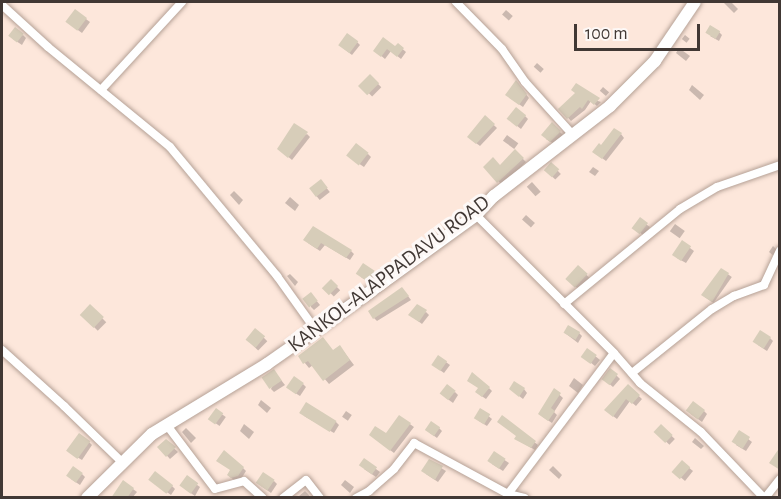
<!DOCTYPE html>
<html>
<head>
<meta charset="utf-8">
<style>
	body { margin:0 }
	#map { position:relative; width:781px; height:499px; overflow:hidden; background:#fde7db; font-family:"Alegreya Sans",sans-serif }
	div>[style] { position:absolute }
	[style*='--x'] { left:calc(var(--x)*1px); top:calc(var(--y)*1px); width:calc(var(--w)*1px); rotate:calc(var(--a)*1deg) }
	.shadow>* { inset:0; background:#0003; transform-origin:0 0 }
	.building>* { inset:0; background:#d7cdb9; transform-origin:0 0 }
	.roads { filter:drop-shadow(0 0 2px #b5a196) drop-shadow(0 0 2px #b5a196) }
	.street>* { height:8px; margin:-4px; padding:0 4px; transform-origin:4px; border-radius:4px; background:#fff }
	.secondary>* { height:12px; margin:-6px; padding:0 6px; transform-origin:6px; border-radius:6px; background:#fff }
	span { translate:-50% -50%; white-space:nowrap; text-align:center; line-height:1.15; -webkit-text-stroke:6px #fdf8f6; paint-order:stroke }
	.street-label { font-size:21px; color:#413834 }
	.frame { position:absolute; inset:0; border:3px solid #413834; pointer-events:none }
	.scale { position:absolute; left:574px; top:24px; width:126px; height:27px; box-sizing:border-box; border:3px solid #413834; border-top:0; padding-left:8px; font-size:18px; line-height:21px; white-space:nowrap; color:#413834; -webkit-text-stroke:4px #fdf8f6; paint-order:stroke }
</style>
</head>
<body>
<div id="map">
	<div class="shadow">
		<div style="clip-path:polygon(723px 2px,731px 2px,738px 9px,734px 13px)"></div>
		<div style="left:506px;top:10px;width:9px;height:6px;rotate:41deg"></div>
		<div style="clip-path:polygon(75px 11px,90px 22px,82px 33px,71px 25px)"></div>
		<div style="clip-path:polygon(719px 32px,722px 35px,719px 41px,710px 36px)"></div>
		<div style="clip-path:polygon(23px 35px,26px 38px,22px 45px,13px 39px)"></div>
		<div style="left:685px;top:35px;width:6px;height:5px;rotate:39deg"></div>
		<div style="clip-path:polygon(383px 39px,395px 48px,398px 45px,406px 52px,401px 59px,391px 51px,385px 59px,379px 54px)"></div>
		<div style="clip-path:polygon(357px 42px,360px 45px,352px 55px,343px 48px)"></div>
		<div style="clip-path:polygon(679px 48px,690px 56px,686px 61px,676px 53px)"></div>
		<div style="left:537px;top:63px;width:9px;height:5px;rotate:41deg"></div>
		<div style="left:370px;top:76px;width:16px;height:13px;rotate:45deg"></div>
		<div style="clip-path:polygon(516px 82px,529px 98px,523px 107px,510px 98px)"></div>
		<div style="clip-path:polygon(692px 85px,704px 95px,700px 100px,689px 90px)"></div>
		<div style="left:603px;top:87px;width:8px;height:5px;rotate:40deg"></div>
		<div style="clip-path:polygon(577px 94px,601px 102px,597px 106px,591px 101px,585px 110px,571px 121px,560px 109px)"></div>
		<div style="clip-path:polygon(525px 116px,528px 119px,521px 129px,512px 122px)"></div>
		<div style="clip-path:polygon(485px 117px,497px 128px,480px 146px,472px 140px)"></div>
		<div style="clip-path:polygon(552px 124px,563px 135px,554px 144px,546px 139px)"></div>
		<div style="clip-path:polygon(307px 134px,310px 137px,292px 160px,279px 149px)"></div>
		<div style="clip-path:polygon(621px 134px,624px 138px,606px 161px,598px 155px,602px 147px)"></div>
		<div style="left:507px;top:135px;width:14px;height:7px;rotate:36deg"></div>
		<div style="clip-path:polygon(515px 151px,526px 162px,502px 185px,485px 167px,500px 167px)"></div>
		<div style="clip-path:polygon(368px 154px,371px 157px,364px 167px,352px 159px)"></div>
		<div style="left:551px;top:164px;width:14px;height:8px;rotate:45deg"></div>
		<div style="clip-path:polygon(593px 167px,599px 171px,595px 176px,589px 172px)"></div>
		<div style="left:321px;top:181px;width:14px;height:13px;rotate:51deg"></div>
		<div style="left:532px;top:182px;width:13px;height:7px;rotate:48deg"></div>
		<div style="clip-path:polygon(234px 191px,243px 200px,239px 205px,230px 195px)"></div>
		<div style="clip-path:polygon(290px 197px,299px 205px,295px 211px,285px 203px)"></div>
		<div style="left:526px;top:215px;width:12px;height:6px;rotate:42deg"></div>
		<div style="clip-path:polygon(640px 220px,650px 227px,644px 236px,638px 231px)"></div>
		<div style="left:675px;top:224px;width:12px;height:9px;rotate:35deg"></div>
		<div style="clip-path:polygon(313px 228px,351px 251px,354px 254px,350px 260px,325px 245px,320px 251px,308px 243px)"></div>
		<div style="clip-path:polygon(682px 242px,694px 251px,686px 263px,677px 258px)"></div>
		<div style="clip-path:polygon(773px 246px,778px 251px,775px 257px,769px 252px)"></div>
		<div style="left:578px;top:267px;width:16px;height:16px;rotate:43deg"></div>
		<div style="left:722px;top:270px;width:12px;height:32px;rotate:35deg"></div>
		<div style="clip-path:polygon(374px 272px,377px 275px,371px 284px,361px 277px)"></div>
		<div style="clip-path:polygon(290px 274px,298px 282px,295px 286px,287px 276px)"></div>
		<div style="left:331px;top:281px;width:13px;height:9px;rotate:45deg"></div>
		<div style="clip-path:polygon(405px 292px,411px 300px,377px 321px,374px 318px)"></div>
		<div style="clip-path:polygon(311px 294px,320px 305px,314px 310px,311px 307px)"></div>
		<div style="left:90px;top:306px;width:23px;height:12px;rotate:45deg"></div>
		<div style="clip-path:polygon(426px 312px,429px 315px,422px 324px,414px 318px)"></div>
		<div style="left:256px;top:330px;width:16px;height:13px;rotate:45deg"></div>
		<div style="clip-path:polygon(565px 333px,579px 333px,582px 336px,578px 343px)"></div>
		<div style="clip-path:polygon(770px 338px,773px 341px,767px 351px,758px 345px)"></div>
		<div style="clip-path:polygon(588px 350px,600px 360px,595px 366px,586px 359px)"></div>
		<div style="clip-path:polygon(334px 351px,344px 352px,354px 365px,329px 384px,313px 365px,309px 368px,300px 357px)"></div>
		<div style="clip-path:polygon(439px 357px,450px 365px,444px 373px,437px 368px)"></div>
		<div style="clip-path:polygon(611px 370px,620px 379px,613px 387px,607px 382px)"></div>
		<div style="clip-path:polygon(277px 375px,285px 385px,274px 392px,271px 389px)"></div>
		<div style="clip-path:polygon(574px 378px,583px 385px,578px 393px,569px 386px)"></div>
		<div style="clip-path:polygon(303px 384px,306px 387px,300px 396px,292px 391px)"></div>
		<div style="clip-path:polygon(628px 386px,642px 399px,636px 406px,630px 401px,617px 419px,609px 413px)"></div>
		<div style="clip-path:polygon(489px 388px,492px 391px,486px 399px,480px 395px)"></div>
		<div style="clip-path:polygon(524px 389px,527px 393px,523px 399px,514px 392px)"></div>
		<div style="clip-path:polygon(554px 390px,563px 398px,554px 412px,557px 415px,552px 423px,543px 417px)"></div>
		<div style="clip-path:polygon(455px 392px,458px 395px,453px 403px,445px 397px)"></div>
		<div style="clip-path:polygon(261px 400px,271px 408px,267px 413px,258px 405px)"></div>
		<div style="left:216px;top:410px;width:12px;height:11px;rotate:35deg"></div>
		<div style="clip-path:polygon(481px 410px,492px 419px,487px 426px,479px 421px)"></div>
		<div style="left:346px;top:411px;width:7px;height:7px;rotate:34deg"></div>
		<div style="clip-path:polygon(704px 411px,707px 414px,702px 422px,691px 414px)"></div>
		<div style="clip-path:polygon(304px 416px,336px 422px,339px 425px,334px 433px)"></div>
		<div style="clip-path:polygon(400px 417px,414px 427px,394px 453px,374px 438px,387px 435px)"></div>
		<div style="clip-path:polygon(502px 417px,538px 445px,535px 450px,516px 439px,518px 436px)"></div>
		<div style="clip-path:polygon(244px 424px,254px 432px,249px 439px,240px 431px)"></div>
		<div style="left:661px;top:426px;width:19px;height:8px;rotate:43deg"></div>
		<div style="clip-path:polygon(186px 428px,196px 438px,191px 443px,182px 432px)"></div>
		<div style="clip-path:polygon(439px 428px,442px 431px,437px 438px,430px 433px)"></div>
		<div style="clip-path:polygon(739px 432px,752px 442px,746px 451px,736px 445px)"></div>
		<div style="clip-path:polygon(695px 438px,704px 446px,701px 449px,692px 442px)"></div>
		<div style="clip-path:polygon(166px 441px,178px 452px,170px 459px,159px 447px)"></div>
		<div style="clip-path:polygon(89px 442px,92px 445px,82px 460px,72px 454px)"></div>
		<div style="clip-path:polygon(494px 453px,509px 463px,503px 471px,492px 464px)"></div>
		<div style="clip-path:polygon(364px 460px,380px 472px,376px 477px,364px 469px)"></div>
		<div style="clip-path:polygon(430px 461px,446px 471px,438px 482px,426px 474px)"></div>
		<div style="clip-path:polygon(682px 462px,693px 471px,685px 481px,678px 475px)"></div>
		<div style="clip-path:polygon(553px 466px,562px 475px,559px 479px,549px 470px)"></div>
		<div style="clip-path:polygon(243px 468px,246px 471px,241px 479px,235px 481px,228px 475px)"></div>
		<div style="clip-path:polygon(82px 474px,85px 477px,80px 485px,71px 479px)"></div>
		<div style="clip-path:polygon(187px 478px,200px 487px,195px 496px,185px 489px)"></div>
		<div style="clip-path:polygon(345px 480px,354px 487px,350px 493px,341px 485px)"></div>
		<div style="clip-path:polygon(274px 481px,277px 484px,271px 493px,261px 486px)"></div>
		<div style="clip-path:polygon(154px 483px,172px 486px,175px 489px,171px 495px)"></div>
		<div style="clip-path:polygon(133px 489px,137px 492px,132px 498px,113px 498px)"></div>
		<div style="clip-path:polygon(305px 491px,308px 494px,311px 498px,299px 496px)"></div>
	</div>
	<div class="building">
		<div style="left:75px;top:9px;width:15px;height:16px;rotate:37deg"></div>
		<div style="left:710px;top:25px;width:12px;height:9px;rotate:31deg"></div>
		<div style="left:15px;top:27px;width:11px;height:11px;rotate:38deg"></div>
		<div style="left:347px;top:33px;width:14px;height:15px;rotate:36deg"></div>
		<div style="clip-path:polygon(383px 37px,395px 46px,398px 43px,404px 48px,397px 57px,387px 49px,381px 57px,373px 51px)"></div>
		<div style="left:370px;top:74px;width:13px;height:17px;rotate:45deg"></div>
		<div style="clip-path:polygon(516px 80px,527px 94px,519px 105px,505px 95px)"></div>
		<div style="clip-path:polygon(576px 83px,600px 98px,594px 105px,588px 100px,582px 109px,580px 107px,567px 119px,558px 109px,575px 93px,571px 90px)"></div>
		<div style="left:516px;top:107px;width:13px;height:15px;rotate:39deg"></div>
		<div style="clip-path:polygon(485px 115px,495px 124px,476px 144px,467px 137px)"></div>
		<div style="clip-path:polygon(552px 122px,561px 131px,550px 142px,541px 135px)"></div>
		<div style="clip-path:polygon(294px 123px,308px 132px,288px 158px,277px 149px)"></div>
		<div style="clip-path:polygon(614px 128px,622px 133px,602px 159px,592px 152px,599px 143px,601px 145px)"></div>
		<div style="left:356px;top:143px;width:16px;height:16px;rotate:38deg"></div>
		<div style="clip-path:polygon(515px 149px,524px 158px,497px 183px,483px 167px,493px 157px,500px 165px)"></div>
		<div style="left:551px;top:162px;width:11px;height:11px;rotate:41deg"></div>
		<div style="left:321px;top:179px;width:11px;height:15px;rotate:52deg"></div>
		<div style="left:640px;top:217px;width:10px;height:14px;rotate:37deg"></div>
		<div style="clip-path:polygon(313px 226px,352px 250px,346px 258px,321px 243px,317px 249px,303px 240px)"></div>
		<div style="left:682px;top:240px;width:11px;height:18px;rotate:34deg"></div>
		<div style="left:363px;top:263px;width:14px;height:13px;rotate:34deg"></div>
		<div style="left:578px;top:265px;width:13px;height:19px;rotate:42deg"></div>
		<div style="clip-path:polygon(721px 268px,729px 273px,712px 302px,701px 295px)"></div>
		<div style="left:331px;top:279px;width:10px;height:13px;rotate:45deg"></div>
		<div style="clip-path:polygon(402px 287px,409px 296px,373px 319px,368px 311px)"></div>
		<div style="left:311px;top:292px;width:11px;height:11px;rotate:52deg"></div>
		<div style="left:90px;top:304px;width:19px;height:15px;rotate:43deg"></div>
		<div style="clip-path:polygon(417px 304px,427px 310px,419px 322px,408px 315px)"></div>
		<div style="left:568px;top:325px;width:14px;height:9px;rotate:30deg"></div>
		<div style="left:255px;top:328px;width:13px;height:15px;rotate:39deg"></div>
		<div style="left:760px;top:330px;width:13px;height:14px;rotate:32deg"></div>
		<div style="clip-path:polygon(323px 337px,333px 350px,340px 345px,350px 360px,323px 381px,308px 361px,303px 364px,298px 356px)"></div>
		<div style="left:587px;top:348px;width:12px;height:11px;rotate:35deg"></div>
		<div style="left:438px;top:355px;width:11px;height:12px;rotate:34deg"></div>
		<div style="left:610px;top:368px;width:10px;height:14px;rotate:37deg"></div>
		<div style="left:274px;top:369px;width:14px;height:15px;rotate:56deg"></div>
		<div style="clip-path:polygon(472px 372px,490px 387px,482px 397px,475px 392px,478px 388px,467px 381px)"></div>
		<div style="left:294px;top:376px;width:12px;height:14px;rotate:35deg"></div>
		<div style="clip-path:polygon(514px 381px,525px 388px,519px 397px,509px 389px)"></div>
		<div style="left:447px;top:384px;width:11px;height:12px;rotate:38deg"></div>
		<div style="clip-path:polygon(628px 384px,640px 395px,632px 404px,626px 399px,613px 417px,604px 410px)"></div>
		<div style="clip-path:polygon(554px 388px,561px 393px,551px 408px,555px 411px,548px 421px,538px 414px)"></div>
		<div style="left:693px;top:401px;width:15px;height:12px;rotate:37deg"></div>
		<div style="left:306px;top:402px;width:36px;height:13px;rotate:32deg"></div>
		<div style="left:216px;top:408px;width:9px;height:14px;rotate:36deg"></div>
		<div style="left:480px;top:408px;width:12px;height:12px;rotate:31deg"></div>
		<div style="clip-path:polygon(399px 415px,411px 423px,390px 451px,369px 435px,375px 426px,386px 433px)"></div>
		<div style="clip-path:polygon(502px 415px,536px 441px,531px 448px,514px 439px,516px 436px,497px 422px)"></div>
		<div style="left:431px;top:421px;width:11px;height:11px;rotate:34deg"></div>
		<div style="left:661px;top:424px;width:16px;height:11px;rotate:43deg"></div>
		<div style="left:739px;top:430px;width:13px;height:14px;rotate:32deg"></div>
		<div style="left:79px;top:433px;width:14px;height:22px;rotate:36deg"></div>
		<div style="clip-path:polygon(166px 439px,176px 447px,166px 457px,157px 447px)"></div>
		<div style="clip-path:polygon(780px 447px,780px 470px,769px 463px)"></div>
		<div style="clip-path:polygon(224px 450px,244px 467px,238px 476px,231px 478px,227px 475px,230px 470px,216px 461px)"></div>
		<div style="left:494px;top:451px;width:14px;height:12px;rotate:34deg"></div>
		<div style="left:364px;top:458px;width:16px;height:9px;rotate:35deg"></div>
		<div style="clip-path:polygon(429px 459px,443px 466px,435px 480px,421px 471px)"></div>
		<div style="left:682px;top:460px;width:11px;height:16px;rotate:41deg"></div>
		<div style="left:73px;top:466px;width:12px;height:12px;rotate:35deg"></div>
		<div style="left:155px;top:471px;width:23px;height:11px;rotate:38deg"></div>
		<div style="left:263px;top:472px;width:14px;height:13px;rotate:34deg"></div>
		<div style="left:187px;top:475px;width:14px;height:13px;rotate:36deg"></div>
		<div style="clip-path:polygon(123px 480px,134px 488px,127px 498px,111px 498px)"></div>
	</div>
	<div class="roads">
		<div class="street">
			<div style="--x:456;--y:2;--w:66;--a:45.6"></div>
			<div style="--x:502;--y:49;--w:40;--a:55.1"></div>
			<div style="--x:525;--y:82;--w:70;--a:47.9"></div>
			<div style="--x:2;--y:5;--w:62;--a:42.4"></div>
			<div style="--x:48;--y:47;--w:158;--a:39.3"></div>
			<div style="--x:170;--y:147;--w:168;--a:50.3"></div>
			<div style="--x:277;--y:276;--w:65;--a:54.4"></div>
			<div style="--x:101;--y:90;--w:120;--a:-47.4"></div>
			<div style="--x:476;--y:215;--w:195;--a:45"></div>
			<div style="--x:614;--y:353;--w:40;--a:49"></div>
			<div style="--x:640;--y:383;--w:78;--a:38.8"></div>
			<div style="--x:701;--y:432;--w:91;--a:46.3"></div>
			<div style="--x:564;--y:304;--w:150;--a:-39.3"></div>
			<div style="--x:680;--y:209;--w:43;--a:-30.7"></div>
			<div style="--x:717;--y:187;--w:67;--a:-19.2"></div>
			<div style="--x:2;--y:350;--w:84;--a:42.1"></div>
			<div style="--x:64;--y:406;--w:81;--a:44"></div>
			<div style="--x:632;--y:373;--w:102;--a:-38.7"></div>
			<div style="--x:712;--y:309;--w:26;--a:-31"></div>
			<div style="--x:734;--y:296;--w:32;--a:-20"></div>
			<div style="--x:764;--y:285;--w:38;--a:-65"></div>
			<div style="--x:166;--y:424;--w:81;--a:53"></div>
			<div style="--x:215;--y:489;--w:30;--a:-15"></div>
			<div style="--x:244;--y:481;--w:25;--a:42"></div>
			<div style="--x:508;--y:494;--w:17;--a:13"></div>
			<div style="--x:283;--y:498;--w:29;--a:-38"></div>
			<div style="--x:306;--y:480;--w:23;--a:52"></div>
			<div style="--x:356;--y:498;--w:15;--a:-28"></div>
			<div style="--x:369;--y:491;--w:33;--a:-41"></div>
			<div style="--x:394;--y:469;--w:33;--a:-52"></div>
			<div style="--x:414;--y:443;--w:107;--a:28.5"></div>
			<div style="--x:508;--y:494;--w:176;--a:-53.1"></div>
			<div style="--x:765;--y:498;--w:24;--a:-52"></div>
		</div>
		<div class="secondary">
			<div style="--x:87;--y:498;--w:91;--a:-44.6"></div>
			<div style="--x:152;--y:434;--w:135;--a:-31.3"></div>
			<div style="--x:267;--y:364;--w:122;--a:-35"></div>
			<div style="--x:367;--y:294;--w:135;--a:-35.9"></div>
			<div style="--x:476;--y:215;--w:26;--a:-47"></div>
			<div style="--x:494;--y:196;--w:147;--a:-37.8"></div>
			<div style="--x:610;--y:106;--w:64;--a:-45"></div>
			<div style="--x:655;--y:61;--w:71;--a:-55.9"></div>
		</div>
	</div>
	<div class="street-label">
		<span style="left:389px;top:274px;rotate:-37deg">KANKOL-ALAPPADAVU ROAD</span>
	</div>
	<div class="frame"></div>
	<div class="scale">100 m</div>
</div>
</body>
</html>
